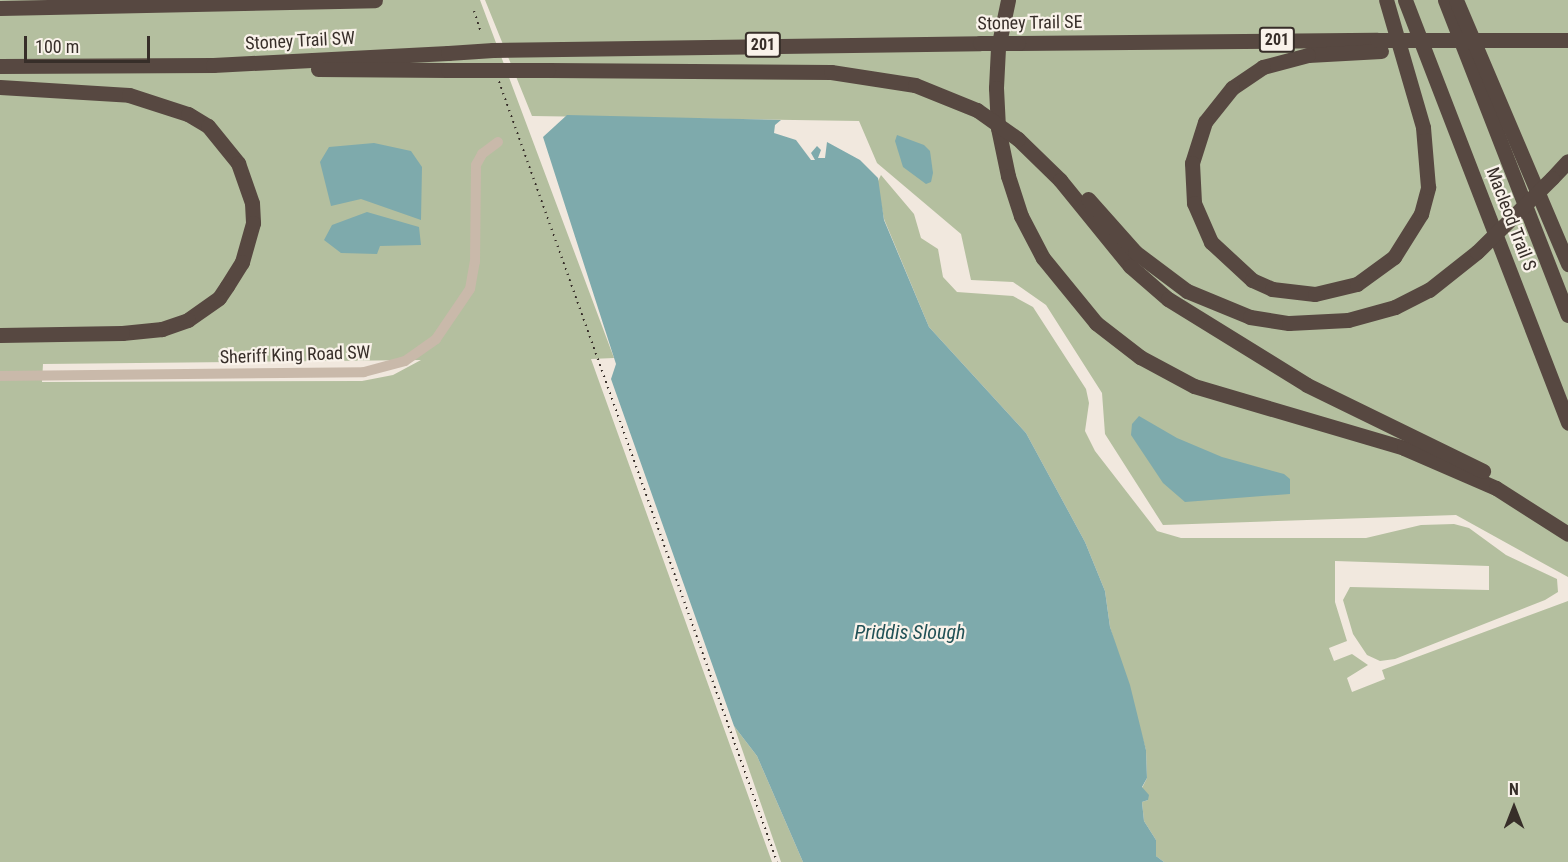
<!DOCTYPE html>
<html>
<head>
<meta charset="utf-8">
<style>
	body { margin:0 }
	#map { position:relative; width:1568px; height:862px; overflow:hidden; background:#f1e8de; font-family:"Roboto Condensed",sans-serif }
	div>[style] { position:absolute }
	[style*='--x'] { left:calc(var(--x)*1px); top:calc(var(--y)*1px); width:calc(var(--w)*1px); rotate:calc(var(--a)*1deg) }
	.green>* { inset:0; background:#b4bf9f }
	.water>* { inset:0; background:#7eaaac }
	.minor>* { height:10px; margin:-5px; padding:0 5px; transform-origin:5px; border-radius:5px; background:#c9b9aa }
	.highway>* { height:15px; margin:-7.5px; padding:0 7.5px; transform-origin:7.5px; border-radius:7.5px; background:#574841 }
	.rail>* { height:2px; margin-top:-1px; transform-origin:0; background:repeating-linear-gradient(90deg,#372e29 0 1.5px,transparent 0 6px) }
	.highway-bridge>* { height:15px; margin:-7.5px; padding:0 7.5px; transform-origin:7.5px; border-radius:7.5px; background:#574841 }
	span { translate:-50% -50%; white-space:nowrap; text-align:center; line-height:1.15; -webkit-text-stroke:4.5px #f9f2ea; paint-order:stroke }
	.shield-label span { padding:2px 4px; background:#f9f2ea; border:2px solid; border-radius:4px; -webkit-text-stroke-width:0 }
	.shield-label { font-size:16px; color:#372e29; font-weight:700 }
	.street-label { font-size:18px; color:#372e29 }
	.water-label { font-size:20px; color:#215156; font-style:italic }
	.north { position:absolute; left:1484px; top:778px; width:60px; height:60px; -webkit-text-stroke:4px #f9f2ea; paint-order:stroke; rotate:0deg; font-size:16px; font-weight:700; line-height:24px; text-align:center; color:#372e29 }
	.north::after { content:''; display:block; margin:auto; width:21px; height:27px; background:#372e29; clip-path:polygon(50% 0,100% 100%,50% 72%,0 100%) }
	.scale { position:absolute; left:24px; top:36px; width:126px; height:27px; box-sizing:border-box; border:3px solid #372e29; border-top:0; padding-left:8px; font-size:18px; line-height:21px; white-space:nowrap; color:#372e29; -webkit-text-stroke:4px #f9f2ea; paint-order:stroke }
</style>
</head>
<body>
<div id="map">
	<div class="green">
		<div style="clip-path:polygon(evenodd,0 0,480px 0,614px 358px,591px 359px,772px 862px,0 862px,0 0,421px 360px,393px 375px,362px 381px,42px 382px,43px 364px,421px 360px)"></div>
		<div style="clip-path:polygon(485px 0,1568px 0,1568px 577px,1456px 515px,1163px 525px,1105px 434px,1102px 393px,1046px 305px,1013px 282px,971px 280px,961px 234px,877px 163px,859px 121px,532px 116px)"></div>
		<div style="clip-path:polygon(881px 175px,914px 214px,921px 238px,938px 249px,943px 277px,957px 292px,1013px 296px,1033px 307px,1086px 389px,1089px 403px,1085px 431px,1095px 451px,1157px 531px,1181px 538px,1366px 538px,1421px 525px,1454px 524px,1469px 528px,1506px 555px,1557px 579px,1558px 592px,1545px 600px,1395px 659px,1380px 661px,1367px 655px,1353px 634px,1343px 600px,1350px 587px,1489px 590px,1489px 566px,1335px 561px,1335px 602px,1347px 641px,1329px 648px,1334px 661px,1352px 654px,1368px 665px,1347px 678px,1352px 692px,1385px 679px,1382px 670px,1568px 601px,1568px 862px,1164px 862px,1156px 856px,1156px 840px,1144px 821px,1142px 802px,1148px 800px,1142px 788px,1147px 778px,1146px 750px,1110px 627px,1105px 591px,1085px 542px,1026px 433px,929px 327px,884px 219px,877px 183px)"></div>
		<div style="clip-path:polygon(734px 726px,757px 756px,803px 862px,781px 862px)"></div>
	</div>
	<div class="water">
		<div style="clip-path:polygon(567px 115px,781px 120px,775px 125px,774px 133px,796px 140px,811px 160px,815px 160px,811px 153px,817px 146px,821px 150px,818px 158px,825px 158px,827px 142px,860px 160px,878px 178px,884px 220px,929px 327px,1026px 433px,1085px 542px,1105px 591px,1110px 627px,1130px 685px,1146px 750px,1147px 778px,1142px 787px,1149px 795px,1148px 800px,1142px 802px,1144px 821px,1156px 840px,1156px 856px,1164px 862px,803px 862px,757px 756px,734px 726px,611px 379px,616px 364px,543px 137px)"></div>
		<div style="clip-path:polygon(897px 135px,924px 145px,930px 151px,933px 173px,931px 182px,926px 184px,903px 167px,895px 141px)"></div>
		<div style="clip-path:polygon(374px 143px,411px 151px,422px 167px,421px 220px,361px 199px,331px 206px,320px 162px,329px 147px)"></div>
		<div style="clip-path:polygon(367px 212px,419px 227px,421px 245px,380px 246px,377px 254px,341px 253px,324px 240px,332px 225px)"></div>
		<div style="clip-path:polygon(1139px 416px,1177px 438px,1222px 457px,1284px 474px,1290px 479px,1290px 494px,1185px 502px,1163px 483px,1131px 435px,1132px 424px)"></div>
	</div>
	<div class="minor">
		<div style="--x:0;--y:376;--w:364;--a:-0.6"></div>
		<div style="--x:364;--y:372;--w:42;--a:-15"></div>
		<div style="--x:405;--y:361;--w:38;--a:-35"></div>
		<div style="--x:436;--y:339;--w:60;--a:-55.8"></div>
		<div style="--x:470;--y:289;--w:27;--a:-80"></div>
		<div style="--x:475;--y:262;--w:97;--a:-89.4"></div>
		<div style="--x:476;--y:165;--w:13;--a:-61"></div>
		<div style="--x:482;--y:154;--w:20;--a:-37"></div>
	</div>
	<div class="highway">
		<div style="--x:1008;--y:0;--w:49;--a:101.8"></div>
		<div style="--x:998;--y:48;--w:40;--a:92.9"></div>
		<div style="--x:996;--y:88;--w:40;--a:87.1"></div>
		<div style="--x:998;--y:128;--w:49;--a:78.2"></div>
		<div style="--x:1008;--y:176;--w:42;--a:72"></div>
		<div style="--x:1021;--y:216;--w:47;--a:62.4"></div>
		<div style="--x:1043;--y:258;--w:84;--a:50.8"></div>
		<div style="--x:1096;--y:323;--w:56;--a:37.7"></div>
		<div style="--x:1140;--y:357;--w:61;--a:28.2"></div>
		<div style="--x:1194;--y:386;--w:219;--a:16.4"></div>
		<div style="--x:1404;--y:448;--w:100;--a:23.5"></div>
		<div style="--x:1496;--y:488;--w:85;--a:32.6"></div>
		<div style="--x:1405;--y:0;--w:453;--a:68.9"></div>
		<div style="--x:1445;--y:0;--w:338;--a:68.7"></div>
		<div style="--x:1456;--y:0;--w:287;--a:67"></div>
		<div style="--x:0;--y:8;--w:375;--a:-1.2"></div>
		<div style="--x:1492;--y:40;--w:76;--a:0"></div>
		<div style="--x:1018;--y:43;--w:359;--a:-0.5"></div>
		<div style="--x:493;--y:50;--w:487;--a:-0.8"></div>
		<div style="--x:1381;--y:51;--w:73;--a:176.9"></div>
		<div style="--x:1308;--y:55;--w:47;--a:165.1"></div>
		<div style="--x:1263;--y:67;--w:37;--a:146"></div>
		<div style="--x:1232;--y:88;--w:43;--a:128.5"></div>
		<div style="--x:1205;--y:122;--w:43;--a:107.6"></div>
		<div style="--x:1192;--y:163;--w:40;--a:87.1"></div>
		<div style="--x:1194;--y:203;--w:43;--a:66.4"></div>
		<div style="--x:1211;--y:242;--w:56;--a:42.8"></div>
		<div style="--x:1252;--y:280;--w:22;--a:24"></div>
		<div style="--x:1272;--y:289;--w:43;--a:6.6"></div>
		<div style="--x:1315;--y:294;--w:43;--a:-13.4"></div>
		<div style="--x:1357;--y:284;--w:46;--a:-36.1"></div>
		<div style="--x:1394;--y:257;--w:51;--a:-57.9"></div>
		<div style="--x:1421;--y:214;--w:28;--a:-75"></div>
		<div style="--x:1428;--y:187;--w:60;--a:-94.8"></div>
		<div style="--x:1423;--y:127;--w:132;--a:-106.2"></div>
		<div style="--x:0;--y:66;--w:213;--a:-0.3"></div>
		<div style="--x:213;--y:65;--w:235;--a:-2.9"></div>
		<div style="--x:318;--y:69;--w:130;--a:0.4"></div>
		<div style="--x:548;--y:70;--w:283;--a:0.4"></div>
		<div style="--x:831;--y:72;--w:85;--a:8.8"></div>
		<div style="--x:915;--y:85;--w:67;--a:22"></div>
		<div style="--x:0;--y:87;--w:129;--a:3.5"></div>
		<div style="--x:129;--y:95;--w:62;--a:17.9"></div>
		<div style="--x:188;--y:114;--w:23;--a:31"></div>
		<div style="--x:208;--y:126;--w:48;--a:51"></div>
		<div style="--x:238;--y:163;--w:42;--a:70.7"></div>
		<div style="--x:252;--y:203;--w:20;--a:87"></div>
		<div style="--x:253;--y:223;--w:41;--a:105.8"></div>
		<div style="--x:242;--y:262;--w:28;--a:122"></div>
		<div style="--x:227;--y:286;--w:14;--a:124"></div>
		<div style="--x:219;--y:298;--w:38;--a:145"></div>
		<div style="--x:188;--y:320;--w:28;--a:161"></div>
		<div style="--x:162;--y:329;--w:40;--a:174.3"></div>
		<div style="--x:122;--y:333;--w:122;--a:179.1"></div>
		<div style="--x:1018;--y:139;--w:59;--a:44.3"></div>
		<div style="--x:1060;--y:180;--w:111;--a:50.9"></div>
		<div style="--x:1130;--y:266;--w:50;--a:41"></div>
		<div style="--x:1168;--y:299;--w:163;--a:31.7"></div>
		<div style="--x:1307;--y:385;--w:196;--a:26"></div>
		<div style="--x:1552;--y:178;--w:23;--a:-47"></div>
		<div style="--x:1088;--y:199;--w:71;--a:48.4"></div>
		<div style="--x:1135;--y:252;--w:65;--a:36.9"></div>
		<div style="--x:1187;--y:291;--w:68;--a:22.4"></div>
		<div style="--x:1250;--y:317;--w:39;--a:9"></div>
		<div style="--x:1289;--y:323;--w:59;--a:-2.9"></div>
		<div style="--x:1348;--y:320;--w:49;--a:-15.5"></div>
		<div style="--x:1395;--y:307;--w:38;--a:-27"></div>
		<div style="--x:1429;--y:290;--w:61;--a:-38.4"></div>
	</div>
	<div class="rail">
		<div style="--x:474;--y:11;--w:22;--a:72"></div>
		<div style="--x:497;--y:76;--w:834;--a:70.39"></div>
	</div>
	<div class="highway-bridge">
		<div style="--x:1377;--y:40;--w:115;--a:0"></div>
		<div style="--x:980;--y:43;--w:38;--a:0"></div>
		<div style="--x:448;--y:53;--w:45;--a:-3.8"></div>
		<div style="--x:448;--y:70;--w:100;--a:0"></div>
		<div style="--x:977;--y:110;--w:50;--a:35.3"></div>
		<div style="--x:1477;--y:252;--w:105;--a:-44.6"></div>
	</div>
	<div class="shield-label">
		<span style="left:1277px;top:40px">201</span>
		<span style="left:763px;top:45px">201</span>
	</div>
	<div class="street-label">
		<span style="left:1030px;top:23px;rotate:-1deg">Stoney Trail SE</span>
		<span style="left:300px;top:41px;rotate:-3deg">Stoney Trail SW</span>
		<span style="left:1511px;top:219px;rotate:69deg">Macleod Trail S</span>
		<span style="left:295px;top:355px;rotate:-2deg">Sheriff King Road SW</span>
	</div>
	<div class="water-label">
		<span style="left:910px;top:632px">Priddis Slough</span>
	</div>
	<div class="north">N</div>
	<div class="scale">100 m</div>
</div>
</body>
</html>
